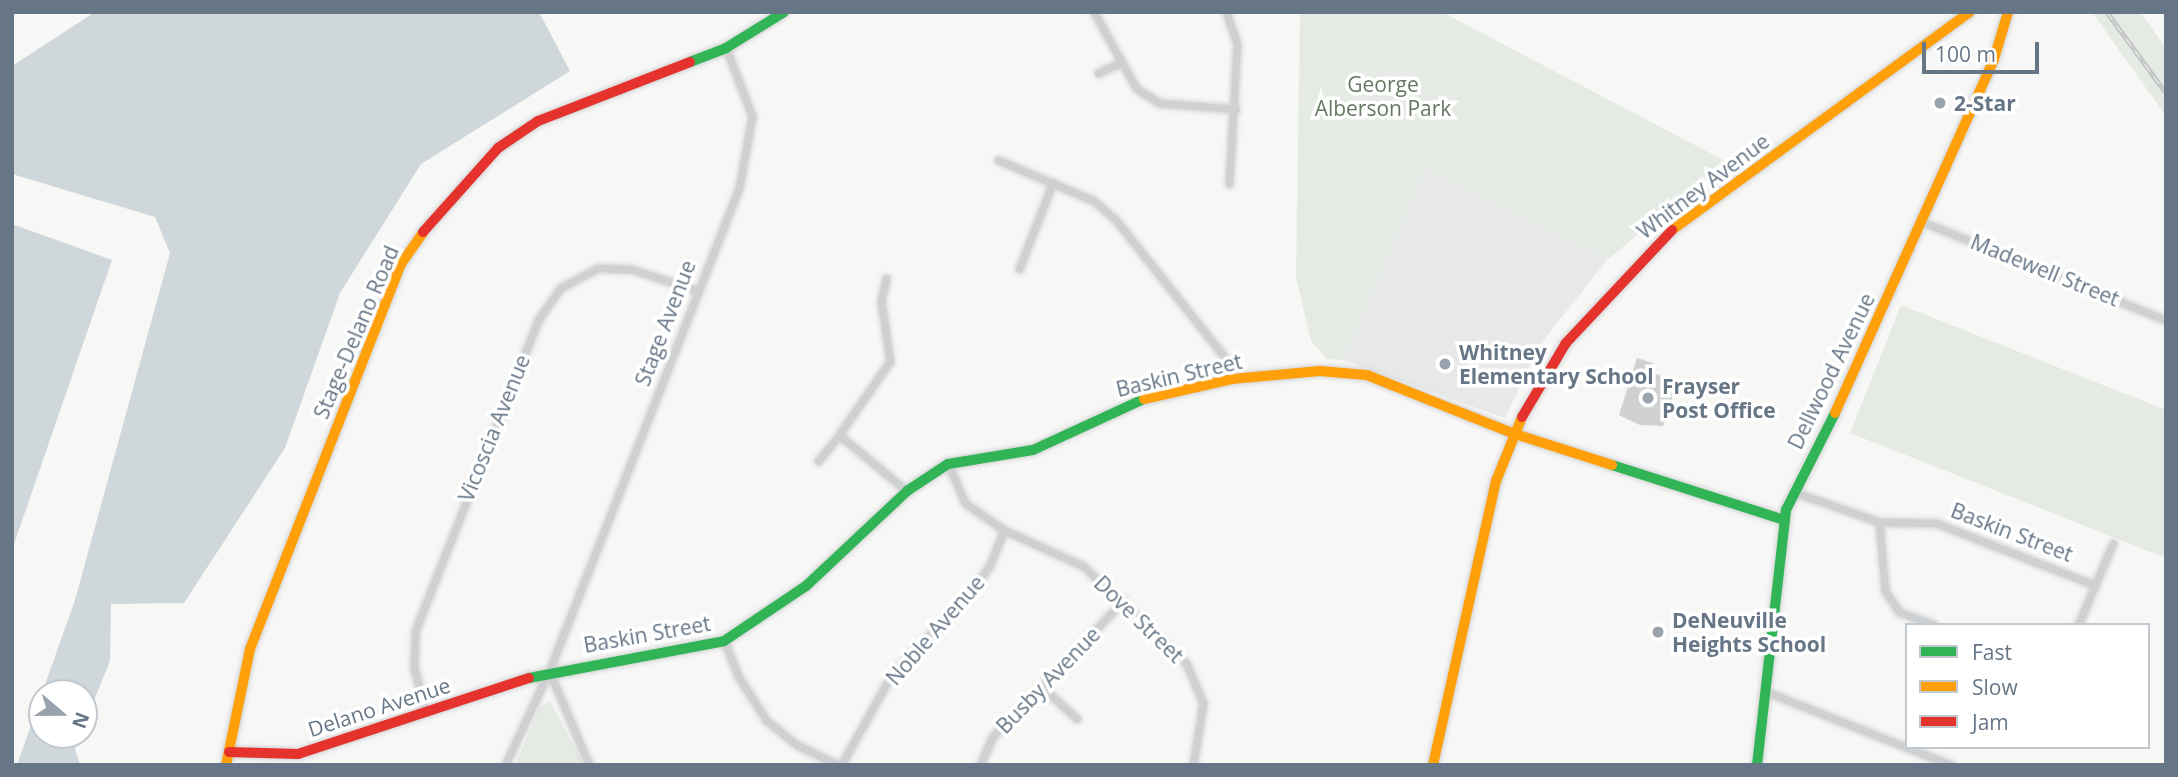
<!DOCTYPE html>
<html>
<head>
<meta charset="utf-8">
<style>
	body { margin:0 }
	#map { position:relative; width:2178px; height:777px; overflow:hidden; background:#f7f7f6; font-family:"Open Sans",sans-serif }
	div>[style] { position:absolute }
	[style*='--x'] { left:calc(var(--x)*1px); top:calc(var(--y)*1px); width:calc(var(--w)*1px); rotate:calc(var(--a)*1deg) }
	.built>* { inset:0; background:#e7e9e8 }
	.green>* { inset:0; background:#e6eae4 }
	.water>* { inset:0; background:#d0d7db }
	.building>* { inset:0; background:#d0d2d2 }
	.roads { filter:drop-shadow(0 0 2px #d2d4d5) drop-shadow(0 0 2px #d2d4d5) }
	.street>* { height:7px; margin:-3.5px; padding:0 3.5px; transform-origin:3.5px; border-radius:3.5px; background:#ced0d1 }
	.fast>* { height:10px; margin:-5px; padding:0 5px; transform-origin:5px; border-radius:5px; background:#30b455 }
	.slow>* { height:10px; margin:-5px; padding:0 5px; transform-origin:5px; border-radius:5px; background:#ff9f0a }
	.jam>* { height:10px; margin:-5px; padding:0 5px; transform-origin:5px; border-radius:5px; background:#e5322d }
	.rail>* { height:5px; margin-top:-2.5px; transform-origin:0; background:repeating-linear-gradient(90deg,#fff 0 8px,#c4c6c6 0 16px); box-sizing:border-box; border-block:2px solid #c4c6c6 }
	.dots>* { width:19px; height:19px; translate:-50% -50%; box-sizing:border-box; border:4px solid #fff; border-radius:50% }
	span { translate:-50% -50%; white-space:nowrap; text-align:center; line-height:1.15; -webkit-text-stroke:7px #fff; paint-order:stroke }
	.park-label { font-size:21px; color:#657961 }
	.poi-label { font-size:21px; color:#667687; font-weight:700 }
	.left { translate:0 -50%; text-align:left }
	.street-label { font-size:21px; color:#667687 }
	.frame { position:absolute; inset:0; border:14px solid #667687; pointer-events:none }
	.legend { position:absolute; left:1905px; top:623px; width:245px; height:126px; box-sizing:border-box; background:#fff; border:2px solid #c2c8cf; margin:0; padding:9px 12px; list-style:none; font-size:21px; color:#667687 }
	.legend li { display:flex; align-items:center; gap:14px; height:35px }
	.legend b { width:35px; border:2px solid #c2c8cf }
	.north { position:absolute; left:28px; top:679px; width:70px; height:70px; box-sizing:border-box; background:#fff; border:2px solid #c2c8cf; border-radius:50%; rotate:110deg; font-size:19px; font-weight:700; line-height:28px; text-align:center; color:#667687 }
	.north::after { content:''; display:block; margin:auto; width:24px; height:32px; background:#99a3ae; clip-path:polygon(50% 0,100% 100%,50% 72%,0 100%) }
	.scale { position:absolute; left:1922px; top:42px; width:117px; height:32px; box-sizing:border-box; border:4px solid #667687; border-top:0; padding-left:9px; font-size:21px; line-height:24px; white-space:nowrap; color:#667687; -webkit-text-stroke:5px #fff; paint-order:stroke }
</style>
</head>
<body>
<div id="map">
	<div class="built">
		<div style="clip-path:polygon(1426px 169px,1608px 259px,1541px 343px,1505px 418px,1343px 360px)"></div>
	</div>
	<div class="green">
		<div style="clip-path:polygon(1300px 12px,1442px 12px,1727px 162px,1608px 259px,1426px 169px,1343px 360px,1327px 359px,1311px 341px,1296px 277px)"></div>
		<div style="clip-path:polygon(2092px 12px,2140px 12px,2166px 48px,2166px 116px)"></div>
		<div style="clip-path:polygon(1901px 305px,2166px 410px,2166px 558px,1850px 433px)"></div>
		<div style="clip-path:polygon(550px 701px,584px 765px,515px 765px,540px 707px)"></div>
	</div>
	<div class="water">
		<div style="clip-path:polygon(95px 12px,539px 12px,570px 71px,421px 164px,340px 293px,285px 448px,184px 603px,111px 604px,110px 661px,84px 725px,84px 693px,42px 693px,75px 600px,170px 253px,155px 217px,12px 174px,12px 66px)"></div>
		<div style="clip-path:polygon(12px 224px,112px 260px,12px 550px)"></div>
		<div style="clip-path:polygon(42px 694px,42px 735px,80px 735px,75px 749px,80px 765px,17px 765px)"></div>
	</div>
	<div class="building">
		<div style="clip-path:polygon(1637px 358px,1653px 363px,1650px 372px,1678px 381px,1663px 426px,1640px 425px,1619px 415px)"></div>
	</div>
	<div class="roads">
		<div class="street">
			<div style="--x:1094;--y:12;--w:87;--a:61.1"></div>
			<div style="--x:1136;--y:88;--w:27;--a:33"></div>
			<div style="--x:1159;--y:103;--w:77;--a:4.5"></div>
			<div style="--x:1226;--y:12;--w:34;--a:71"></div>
			<div style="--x:1237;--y:44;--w:140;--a:93.3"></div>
			<div style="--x:1098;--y:73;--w:23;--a:-25"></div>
			<div style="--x:998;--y:160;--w:104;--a:23.1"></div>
			<div style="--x:1094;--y:201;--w:28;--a:41"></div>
			<div style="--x:1115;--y:219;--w:179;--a:51.6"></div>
			<div style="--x:1226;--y:359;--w:21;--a:73"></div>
			<div style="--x:1923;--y:222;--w:262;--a:22"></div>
			<div style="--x:1019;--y:269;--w:93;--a:-68.7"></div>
			<div style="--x:886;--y:278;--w:24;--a:102"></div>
			<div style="--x:881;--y:301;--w:61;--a:81.5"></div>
			<div style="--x:890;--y:361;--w:90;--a:124.6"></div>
			<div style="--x:839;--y:435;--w:88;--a:39.5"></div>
			<div style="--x:818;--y:461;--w:33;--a:-51"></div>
			<div style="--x:948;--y:464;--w:43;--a:66.4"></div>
			<div style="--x:965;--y:503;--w:47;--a:34.7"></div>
			<div style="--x:1004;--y:530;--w:87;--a:24.5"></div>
			<div style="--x:1083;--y:566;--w:141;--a:43.3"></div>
			<div style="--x:1186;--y:663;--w:43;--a:67"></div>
			<div style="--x:1203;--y:703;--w:63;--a:99.2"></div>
			<div style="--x:1794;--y:492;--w:90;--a:19.4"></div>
			<div style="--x:1879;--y:522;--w:57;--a:1"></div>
			<div style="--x:1936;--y:523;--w:170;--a:21.4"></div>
			<div style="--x:1879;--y:522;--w:69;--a:85"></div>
			<div style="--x:1885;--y:591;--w:25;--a:56"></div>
			<div style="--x:1899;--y:612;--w:37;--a:20"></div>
			<div style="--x:2078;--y:625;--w:89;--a:-66.9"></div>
			<div style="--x:724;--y:641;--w:38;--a:68"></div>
			<div style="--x:738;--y:676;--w:52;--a:57.5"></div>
			<div style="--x:766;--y:720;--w:40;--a:39"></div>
			<div style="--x:797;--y:745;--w:46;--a:26"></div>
			<div style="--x:549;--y:671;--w:102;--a:66.9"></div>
			<div style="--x:1042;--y:687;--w:47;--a:42.4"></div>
			<div style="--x:1767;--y:692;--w:198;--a:21.6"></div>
			<div style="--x:426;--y:713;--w:47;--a:-104.9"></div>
			<div style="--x:414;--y:668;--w:37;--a:-88"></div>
			<div style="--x:415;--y:631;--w:334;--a:-68.4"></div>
			<div style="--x:538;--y:320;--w:39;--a:-55"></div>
			<div style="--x:560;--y:288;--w:43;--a:-27.8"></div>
			<div style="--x:598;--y:268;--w:33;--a:2"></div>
			<div style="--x:631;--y:269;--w:71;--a:18.2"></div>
			<div style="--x:505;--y:765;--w:104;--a:-64.9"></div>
			<div style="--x:549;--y:671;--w:519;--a:-68.53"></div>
			<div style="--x:739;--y:188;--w:73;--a:-79.8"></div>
			<div style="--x:752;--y:116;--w:73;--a:-110.9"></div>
			<div style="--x:841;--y:765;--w:107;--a:-60.8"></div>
			<div style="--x:893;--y:672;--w:98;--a:-45.4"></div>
			<div style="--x:962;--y:602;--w:44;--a:-52.4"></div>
			<div style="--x:989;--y:567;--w:40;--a:-68"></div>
			<div style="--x:980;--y:765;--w:32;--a:-66"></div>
			<div style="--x:993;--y:736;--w:189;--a:-46.1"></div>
		</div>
		<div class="fast">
			<div style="--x:690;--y:62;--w:39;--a:-21"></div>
			<div style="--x:726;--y:48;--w:68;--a:-31.8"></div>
			<div style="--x:1612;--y:465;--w:181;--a:17.7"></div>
			<div style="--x:529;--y:678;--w:198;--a:-10.7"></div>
			<div style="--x:724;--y:641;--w:99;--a:-33.9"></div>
			<div style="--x:806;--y:586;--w:139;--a:-43.2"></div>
			<div style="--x:907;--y:491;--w:49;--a:-33.4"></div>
			<div style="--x:948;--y:464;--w:86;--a:-9.4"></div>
			<div style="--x:1033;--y:450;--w:122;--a:-24.7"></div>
			<div style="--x:1757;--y:765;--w:257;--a:-83.5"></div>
			<div style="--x:1786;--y:510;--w:109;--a:-63.2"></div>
		</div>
		<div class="slow">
			<div style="--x:1672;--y:230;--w:369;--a:-36.2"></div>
			<div style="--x:1144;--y:399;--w:90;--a:-12.8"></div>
			<div style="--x:1232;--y:379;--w:88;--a:-5.2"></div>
			<div style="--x:1320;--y:371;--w:47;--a:4.9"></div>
			<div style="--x:1367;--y:375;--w:156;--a:21.8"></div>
			<div style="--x:1512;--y:433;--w:105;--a:17.7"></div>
			<div style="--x:1835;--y:413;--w:388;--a:-65.8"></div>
			<div style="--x:1994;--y:59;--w:49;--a:-73.4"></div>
			<div style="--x:226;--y:765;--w:118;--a:-78.3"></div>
			<div style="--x:250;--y:649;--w:414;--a:-68.6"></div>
			<div style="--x:401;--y:264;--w:39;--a:-55"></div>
			<div style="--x:1433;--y:765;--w:291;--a:-77.5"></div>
			<div style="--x:1496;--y:481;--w:69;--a:-67.9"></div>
		</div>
		<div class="jam">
			<div style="--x:423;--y:232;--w:113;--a:-48.2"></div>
			<div style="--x:498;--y:148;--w:48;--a:-34"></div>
			<div style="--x:538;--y:121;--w:163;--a:-21.2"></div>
			<div style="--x:1522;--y:417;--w:86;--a:-59.3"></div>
			<div style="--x:1566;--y:343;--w:155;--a:-46.8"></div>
			<div style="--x:229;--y:752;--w:69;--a:1.7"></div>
			<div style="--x:298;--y:754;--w:243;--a:-18.2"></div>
		</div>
	</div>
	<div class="rail">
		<div style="--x:2107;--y:12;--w:100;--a:53.9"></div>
	</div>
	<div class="dots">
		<div style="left:1940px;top:103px;background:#99a3ae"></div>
		<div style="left:1445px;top:364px;background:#99a3ae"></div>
		<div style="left:1648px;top:398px;background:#99a3ae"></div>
		<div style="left:1658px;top:632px;background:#99a3ae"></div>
	</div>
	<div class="park-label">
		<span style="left:1383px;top:96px">George<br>Alberson Park</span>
	</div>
	<div class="poi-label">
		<span class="left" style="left:1954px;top:103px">2-Star</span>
		<span class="left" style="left:1459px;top:364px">Whitney<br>Elementary School</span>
		<span class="left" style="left:1662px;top:398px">Frayser<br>Post Office</span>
		<span class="left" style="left:1672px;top:632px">DeNeuville<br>Heights School</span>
	</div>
	<div class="street-label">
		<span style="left:1703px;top:186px;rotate:-37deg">Whitney Avenue</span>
		<span style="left:2045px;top:270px;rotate:22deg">Madewell Street</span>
		<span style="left:665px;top:323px;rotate:-69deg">Stage Avenue</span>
		<span style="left:356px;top:332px;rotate:-67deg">Stage-Delano Road</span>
		<span style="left:1831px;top:371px;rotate:-64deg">Dellwood Avenue</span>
		<span style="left:1179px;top:375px;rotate:-13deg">Baskin Street</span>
		<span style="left:494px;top:428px;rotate:-68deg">Vicoscia Avenue</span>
		<span style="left:2012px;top:532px;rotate:21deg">Baskin Street</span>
		<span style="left:1139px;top:619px;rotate:44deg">Dove Street</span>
		<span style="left:935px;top:630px;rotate:-49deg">Noble Avenue</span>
		<span style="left:647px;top:634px;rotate:-10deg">Baskin Street</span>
		<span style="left:1048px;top:680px;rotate:-46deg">Busby Avenue</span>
		<span style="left:379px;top:707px;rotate:-18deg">Delano Avenue</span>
	</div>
	<div class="frame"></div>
	<ul class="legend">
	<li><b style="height:9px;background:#30b455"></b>Fast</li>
	<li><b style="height:9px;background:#ff9f0a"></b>Slow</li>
	<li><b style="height:9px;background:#e5322d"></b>Jam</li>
	</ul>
	<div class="north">N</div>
	<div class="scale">100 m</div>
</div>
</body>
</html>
